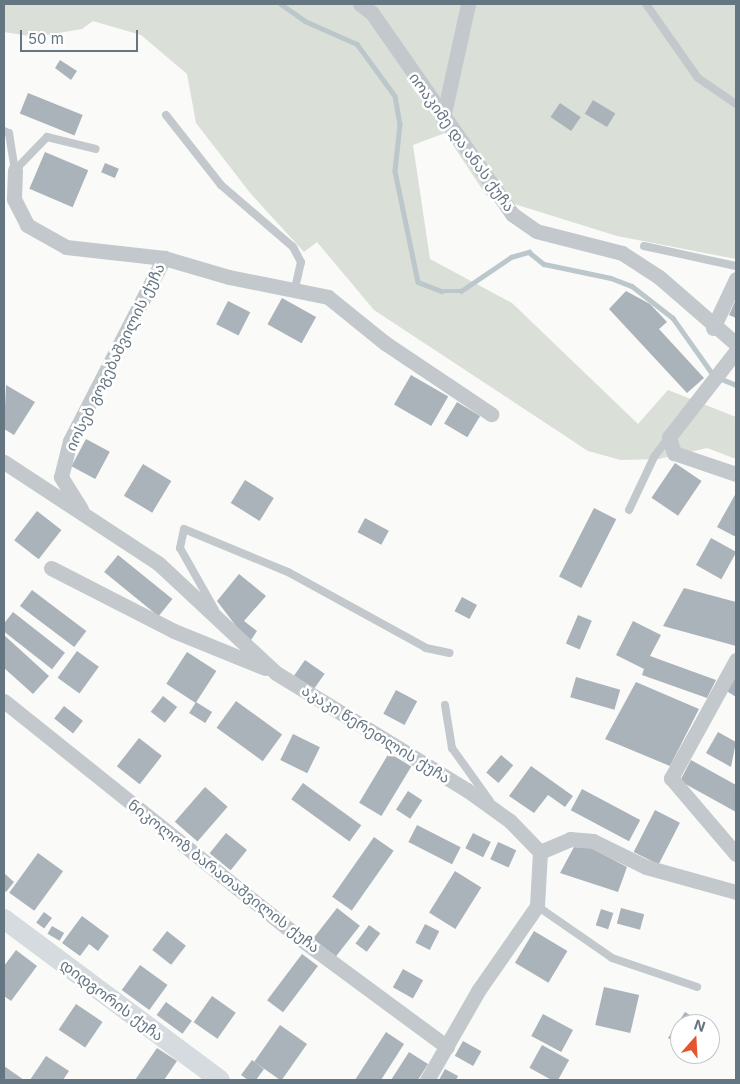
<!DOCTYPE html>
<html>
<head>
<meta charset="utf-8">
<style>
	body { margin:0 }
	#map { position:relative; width:740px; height:1084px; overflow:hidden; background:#fafaf8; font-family:Inter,"Noto Sans Georgian",sans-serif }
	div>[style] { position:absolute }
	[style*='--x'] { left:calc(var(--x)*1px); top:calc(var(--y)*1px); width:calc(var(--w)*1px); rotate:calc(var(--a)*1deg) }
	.green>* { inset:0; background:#dadfd7 }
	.stream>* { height:4.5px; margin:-2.25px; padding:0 2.25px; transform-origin:2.25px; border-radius:2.25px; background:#bbc7cb }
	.building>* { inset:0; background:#aab3b9; transform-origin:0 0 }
	.lane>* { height:8px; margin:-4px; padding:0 4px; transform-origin:4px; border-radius:4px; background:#c3c8cc }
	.street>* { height:15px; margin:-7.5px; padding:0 7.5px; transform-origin:7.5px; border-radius:7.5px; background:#c3c8cc }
	.secondary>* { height:20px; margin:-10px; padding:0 10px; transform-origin:10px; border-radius:10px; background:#d6dbdf }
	span { translate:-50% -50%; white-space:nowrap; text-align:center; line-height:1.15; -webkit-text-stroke:5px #fff; paint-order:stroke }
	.street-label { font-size:15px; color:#657683 }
	.frame { position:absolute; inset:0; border:5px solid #657683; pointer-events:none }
	.north { position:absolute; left:670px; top:1014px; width:50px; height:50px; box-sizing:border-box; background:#fff; border:1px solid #c1c8cd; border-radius:50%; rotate:19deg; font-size:14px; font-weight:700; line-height:20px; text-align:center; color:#657683 }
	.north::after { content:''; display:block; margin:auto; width:18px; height:22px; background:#e4572e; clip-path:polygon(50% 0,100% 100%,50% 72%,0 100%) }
	.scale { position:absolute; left:20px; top:30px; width:118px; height:22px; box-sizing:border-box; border:2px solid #657683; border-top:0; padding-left:6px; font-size:15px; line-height:18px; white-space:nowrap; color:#657683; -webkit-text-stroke:4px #fff; paint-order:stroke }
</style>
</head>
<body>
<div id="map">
	<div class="green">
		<div style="clip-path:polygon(4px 4px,736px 4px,736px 259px,617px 236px,486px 195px,445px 133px,413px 145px,430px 259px,512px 303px,638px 424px,668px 390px,736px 417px,736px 459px,707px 448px,659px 459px,621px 460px,588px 451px,374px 310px,317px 242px,304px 252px,251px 194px,196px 123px,187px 74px,141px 35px,93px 21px,82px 29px,35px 37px,4px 32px)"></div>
	</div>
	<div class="stream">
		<div style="--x:281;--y:4;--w:29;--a:35"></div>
		<div style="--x:305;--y:21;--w:57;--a:23.9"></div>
		<div style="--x:357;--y:44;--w:64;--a:53.8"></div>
		<div style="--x:395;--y:96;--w:28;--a:80"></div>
		<div style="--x:400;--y:124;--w:47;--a:96.1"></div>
		<div style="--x:395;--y:171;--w:113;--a:78.3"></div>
		<div style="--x:418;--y:282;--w:25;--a:21"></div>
		<div style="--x:441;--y:291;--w:20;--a:0"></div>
		<div style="--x:461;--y:291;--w:60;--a:-34.2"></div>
		<div style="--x:511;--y:257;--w:19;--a:-16"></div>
		<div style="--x:529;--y:252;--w:19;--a:39"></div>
		<div style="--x:544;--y:264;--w:68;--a:11.8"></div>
		<div style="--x:611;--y:278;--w:22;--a:21"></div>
		<div style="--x:632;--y:286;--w:52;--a:38"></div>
		<div style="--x:673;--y:318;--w:71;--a:54.7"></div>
		<div style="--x:714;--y:376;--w:24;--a:22"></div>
	</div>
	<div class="building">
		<div style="clip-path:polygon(60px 60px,77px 71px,71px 80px,55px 68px)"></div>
		<div style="left:28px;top:93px;width:59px;height:22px;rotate:22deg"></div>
		<div style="left:593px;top:100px;width:26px;height:16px;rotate:31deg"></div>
		<div style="left:560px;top:103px;width:25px;height:17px;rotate:34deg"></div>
		<div style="left:45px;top:152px;width:47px;height:40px;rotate:23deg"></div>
		<div style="left:105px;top:163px;width:15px;height:10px;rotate:23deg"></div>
		<div style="clip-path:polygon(626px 291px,650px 304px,667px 322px,659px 329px,704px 378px,687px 393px,609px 309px)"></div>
		<div style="left:282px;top:298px;width:39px;height:30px;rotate:29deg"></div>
		<div style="clip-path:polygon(736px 299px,736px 318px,729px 315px)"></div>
		<div style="left:228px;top:301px;width:25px;height:26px;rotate:27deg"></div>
		<div style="left:411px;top:375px;width:43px;height:34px;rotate:30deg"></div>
		<div style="clip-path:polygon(6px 385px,35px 402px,14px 435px,4px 429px)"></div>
		<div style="left:457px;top:402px;width:27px;height:25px;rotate:31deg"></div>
		<div style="left:86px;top:439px;width:27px;height:31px;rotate:28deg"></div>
		<div style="left:675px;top:463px;width:32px;height:42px;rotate:34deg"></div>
		<div style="left:143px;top:464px;width:33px;height:37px;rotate:31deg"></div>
		<div style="left:245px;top:480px;width:34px;height:27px;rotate:32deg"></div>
		<div style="clip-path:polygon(736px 493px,736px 537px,717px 527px)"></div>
		<div style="left:594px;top:508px;width:25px;height:77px;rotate:27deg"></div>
		<div style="left:37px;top:511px;width:31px;height:37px;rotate:38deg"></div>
		<div style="left:365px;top:518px;width:27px;height:16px;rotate:28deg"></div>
		<div style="left:711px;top:538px;width:29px;height:31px;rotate:29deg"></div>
		<div style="left:118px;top:555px;width:70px;height:22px;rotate:39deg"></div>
		<div style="clip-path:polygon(239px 574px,266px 596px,244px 621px,257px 631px,249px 643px,217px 601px)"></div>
		<div style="clip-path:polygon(684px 588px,736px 602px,736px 646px,663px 626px)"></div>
		<div style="left:32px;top:590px;width:68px;height:20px;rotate:37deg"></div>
		<div style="left:462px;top:597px;width:17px;height:16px;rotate:28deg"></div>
		<div style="left:13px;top:612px;width:66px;height:21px;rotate:38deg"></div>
		<div style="left:578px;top:615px;width:15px;height:31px;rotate:23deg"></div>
		<div style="clip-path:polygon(633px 621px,661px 635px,650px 656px,716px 680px,707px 698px,642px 675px,644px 669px,616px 655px)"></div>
		<div style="clip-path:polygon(4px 635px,49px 676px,33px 694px,4px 668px)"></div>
		<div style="left:77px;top:651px;width:27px;height:33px;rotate:36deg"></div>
		<div style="left:187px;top:652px;width:35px;height:38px;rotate:33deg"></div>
		<div style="left:305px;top:660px;width:24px;height:19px;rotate:35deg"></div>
		<div style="clip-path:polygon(736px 672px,736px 697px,725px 690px)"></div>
		<div style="left:576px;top:677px;width:46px;height:21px;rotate:16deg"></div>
		<div style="clip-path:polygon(636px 682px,699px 709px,670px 766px,605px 739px)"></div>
		<div style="left:396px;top:690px;width:24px;height:27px;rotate:28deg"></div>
		<div style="left:163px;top:696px;width:18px;height:20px;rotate:38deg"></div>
		<div style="left:236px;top:701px;width:57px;height:33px;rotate:36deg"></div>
		<div style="left:196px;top:702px;width:19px;height:13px;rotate:32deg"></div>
		<div style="left:64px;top:706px;width:24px;height:16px;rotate:38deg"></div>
		<div style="clip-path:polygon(718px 732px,736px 742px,731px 767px,706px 753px)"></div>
		<div style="left:293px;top:734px;width:30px;height:29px;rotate:26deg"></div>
		<div style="left:139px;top:738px;width:29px;height:36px;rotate:38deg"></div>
		<div style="left:389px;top:753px;width:26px;height:58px;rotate:31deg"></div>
		<div style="left:501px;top:755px;width:16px;height:23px;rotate:40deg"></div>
		<div style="clip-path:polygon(691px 760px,736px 785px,736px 812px,680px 781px)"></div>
		<div style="clip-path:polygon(531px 766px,573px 796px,565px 807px,548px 795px,534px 813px,509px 796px)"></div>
		<div style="left:303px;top:783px;width:72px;height:20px;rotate:36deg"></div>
		<div style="left:205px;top:787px;width:30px;height:46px;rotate:41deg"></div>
		<div style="left:582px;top:789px;width:66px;height:24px;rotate:28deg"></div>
		<div style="left:408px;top:791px;width:17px;height:22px;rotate:33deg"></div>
		<div style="left:655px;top:810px;width:28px;height:47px;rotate:27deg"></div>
		<div style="left:417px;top:825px;width:49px;height:19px;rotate:27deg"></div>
		<div style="left:226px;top:833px;width:27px;height:26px;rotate:39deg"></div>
		<div style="left:473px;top:833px;width:20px;height:17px;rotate:27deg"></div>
		<div style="left:374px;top:837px;width:24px;height:73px;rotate:35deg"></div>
		<div style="left:498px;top:842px;width:20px;height:19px;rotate:24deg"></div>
		<div style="clip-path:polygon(574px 847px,591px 848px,627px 867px,618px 892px,560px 873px)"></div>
		<div style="left:38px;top:853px;width:31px;height:49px;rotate:36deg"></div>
		<div style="left:455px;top:871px;width:31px;height:49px;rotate:32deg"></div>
		<div style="clip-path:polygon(4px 873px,14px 882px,6px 892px,4px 890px)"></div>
		<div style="left:337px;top:908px;width:29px;height:39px;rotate:38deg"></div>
		<div style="left:621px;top:908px;width:24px;height:16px;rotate:15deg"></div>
		<div style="left:601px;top:909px;width:13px;height:17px;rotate:18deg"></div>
		<div style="left:44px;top:912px;width:10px;height:13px;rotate:37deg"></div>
		<div style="clip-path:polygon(82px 916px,109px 936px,98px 951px,89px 944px,80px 956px,62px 943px)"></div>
		<div style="left:425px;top:924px;width:16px;height:21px;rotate:27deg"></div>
		<div style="left:369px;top:925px;width:14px;height:23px;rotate:36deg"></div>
		<div style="left:52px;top:926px;width:14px;height:9px;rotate:30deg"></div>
		<div style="left:167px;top:931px;width:24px;height:24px;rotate:38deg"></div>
		<div style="left:534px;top:931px;width:39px;height:37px;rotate:31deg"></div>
		<div style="clip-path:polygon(16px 950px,37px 966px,11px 1001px,4px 996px,4px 966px)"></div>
		<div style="left:302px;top:954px;width:20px;height:58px;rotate:37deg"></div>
		<div style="left:140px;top:965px;width:34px;height:31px;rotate:36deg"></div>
		<div style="left:403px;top:969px;width:23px;height:21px;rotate:29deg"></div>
		<div style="left:604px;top:987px;width:36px;height:39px;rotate:13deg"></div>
		<div style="left:212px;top:996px;width:29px;height:32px;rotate:35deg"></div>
		<div style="left:166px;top:1002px;width:32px;height:16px;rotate:36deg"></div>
		<div style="left:76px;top:1004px;width:32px;height:31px;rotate:34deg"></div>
		<div style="clip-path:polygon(685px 1012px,698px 1020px,680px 1024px,680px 1045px,668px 1038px)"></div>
		<div style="left:543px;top:1014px;width:34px;height:25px;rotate:28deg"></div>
		<div style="left:280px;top:1025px;width:33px;height:45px;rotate:35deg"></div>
		<div style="clip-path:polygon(386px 1032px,404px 1044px,381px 1080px,355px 1080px)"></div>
		<div style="left:463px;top:1041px;width:21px;height:17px;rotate:29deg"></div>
		<div style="left:542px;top:1045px;width:31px;height:26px;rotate:29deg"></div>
		<div style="clip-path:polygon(157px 1048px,177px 1061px,164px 1080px,135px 1080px)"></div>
		<div style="clip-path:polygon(409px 1052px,428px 1064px,418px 1080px,391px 1080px)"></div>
		<div style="clip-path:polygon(46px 1056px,69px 1071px,63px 1080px,30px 1080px)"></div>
		<div style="clip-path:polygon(252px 1060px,264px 1069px,256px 1080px,248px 1080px,241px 1075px)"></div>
		<div style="clip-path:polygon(4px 1066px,24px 1080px,4px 1080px)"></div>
		<div style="clip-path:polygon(445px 1069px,458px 1076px,456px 1080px,439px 1080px)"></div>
	</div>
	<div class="lane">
		<div style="--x:646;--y:4;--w:90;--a:54.9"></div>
		<div style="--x:698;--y:78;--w:46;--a:34.4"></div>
		<div style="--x:166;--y:115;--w:89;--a:51.8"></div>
		<div style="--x:221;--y:185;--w:95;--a:40.7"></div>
		<div style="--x:293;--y:247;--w:17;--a:62"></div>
		<div style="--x:301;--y:262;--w:27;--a:103"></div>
		<div style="--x:4;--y:131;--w:5;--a:22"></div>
		<div style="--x:9;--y:133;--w:37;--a:81"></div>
		<div style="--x:15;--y:170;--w:46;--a:-45.9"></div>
		<div style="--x:47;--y:137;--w:50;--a:13.8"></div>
		<div style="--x:644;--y:246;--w:94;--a:12.3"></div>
		<div style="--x:629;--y:510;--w:59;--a:-64.7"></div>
		<div style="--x:654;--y:457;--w:25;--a:-53"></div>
		<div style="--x:215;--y:610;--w:71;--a:-119.4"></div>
		<div style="--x:180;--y:548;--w:19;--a:-78"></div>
		<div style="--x:184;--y:529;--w:113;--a:22.5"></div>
		<div style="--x:288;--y:572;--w:158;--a:28.8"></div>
		<div style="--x:426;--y:648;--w:24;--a:12"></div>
		<div style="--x:445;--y:705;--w:44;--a:80.8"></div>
		<div style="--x:452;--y:748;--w:65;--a:54.4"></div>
		<div style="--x:537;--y:906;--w:91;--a:34.7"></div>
		<div style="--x:612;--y:958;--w:90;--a:18.8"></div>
	</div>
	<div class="street">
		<div style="--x:360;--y:4;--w:15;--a:37"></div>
		<div style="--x:372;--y:13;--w:245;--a:55.1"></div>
		<div style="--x:512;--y:214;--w:29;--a:35"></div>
		<div style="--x:536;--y:231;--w:89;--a:14.3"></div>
		<div style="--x:622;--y:253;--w:44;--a:33"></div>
		<div style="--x:659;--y:277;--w:102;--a:41"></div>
		<div style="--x:443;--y:118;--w:117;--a:-77.6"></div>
		<div style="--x:15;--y:170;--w:29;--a:92"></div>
		<div style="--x:14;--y:199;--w:29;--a:63"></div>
		<div style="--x:27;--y:225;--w:45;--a:29.4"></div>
		<div style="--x:66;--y:247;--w:99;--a:6.4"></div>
		<div style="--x:164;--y:258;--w:68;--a:16.3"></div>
		<div style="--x:229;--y:277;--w:101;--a:11.4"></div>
		<div style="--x:328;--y:297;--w:73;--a:38.9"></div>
		<div style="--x:385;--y:343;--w:128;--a:33.8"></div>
		<div style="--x:713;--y:328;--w:54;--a:-64.9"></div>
		<div style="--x:736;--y:351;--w:109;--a:127.9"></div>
		<div style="--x:669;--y:437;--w:17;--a:73"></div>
		<div style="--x:674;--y:453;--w:65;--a:18.7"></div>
		<div style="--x:4;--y:462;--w:184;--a:33.3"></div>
		<div style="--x:158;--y:563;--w:161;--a:43"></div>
		<div style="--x:276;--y:673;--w:224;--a:31.5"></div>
		<div style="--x:467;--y:790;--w:53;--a:35.8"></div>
		<div style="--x:510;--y:821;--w:43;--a:45.9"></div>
		<div style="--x:540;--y:852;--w:54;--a:93.2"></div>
		<div style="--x:537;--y:906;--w:103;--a:124.8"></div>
		<div style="--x:478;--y:991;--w:103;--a:119.8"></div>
		<div style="--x:81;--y:509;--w:38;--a:-122"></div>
		<div style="--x:61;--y:477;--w:37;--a:-76"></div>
		<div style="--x:70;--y:441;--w:206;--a:-62.8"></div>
		<div style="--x:51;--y:568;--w:138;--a:27.1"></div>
		<div style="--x:174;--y:631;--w:98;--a:22.1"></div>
		<div style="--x:736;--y:660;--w:135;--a:118.8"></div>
		<div style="--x:671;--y:778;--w:100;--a:49.5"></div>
		<div style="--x:4;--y:701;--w:382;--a:38.7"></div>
		<div style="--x:302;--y:940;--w:180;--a:36.4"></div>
		<div style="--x:540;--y:852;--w:33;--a:-23"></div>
		<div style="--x:570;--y:839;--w:23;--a:5"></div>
		<div style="--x:593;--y:841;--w:59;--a:26.1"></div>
		<div style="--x:646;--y:867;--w:93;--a:15.5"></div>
	</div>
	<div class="secondary">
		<div style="--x:4;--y:919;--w:269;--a:36.7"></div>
	</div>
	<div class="street-label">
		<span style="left:462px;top:142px;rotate:54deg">იოაკიმე და ანას ქუჩა</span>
		<span style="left:115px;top:357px;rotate:-64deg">იოსებ გოგებაშვილის ქუჩა</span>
		<span style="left:376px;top:734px;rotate:32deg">აკაკი წერეთლის ქუჩა</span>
		<span style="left:224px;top:876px;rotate:38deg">ნიკოლოზ ბარათაშვილის ქუჩა</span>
		<span style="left:112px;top:1000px;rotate:37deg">დიდგორის ქუჩა</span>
	</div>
	<div class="frame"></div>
	<div class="north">N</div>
	<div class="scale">50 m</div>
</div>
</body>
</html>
